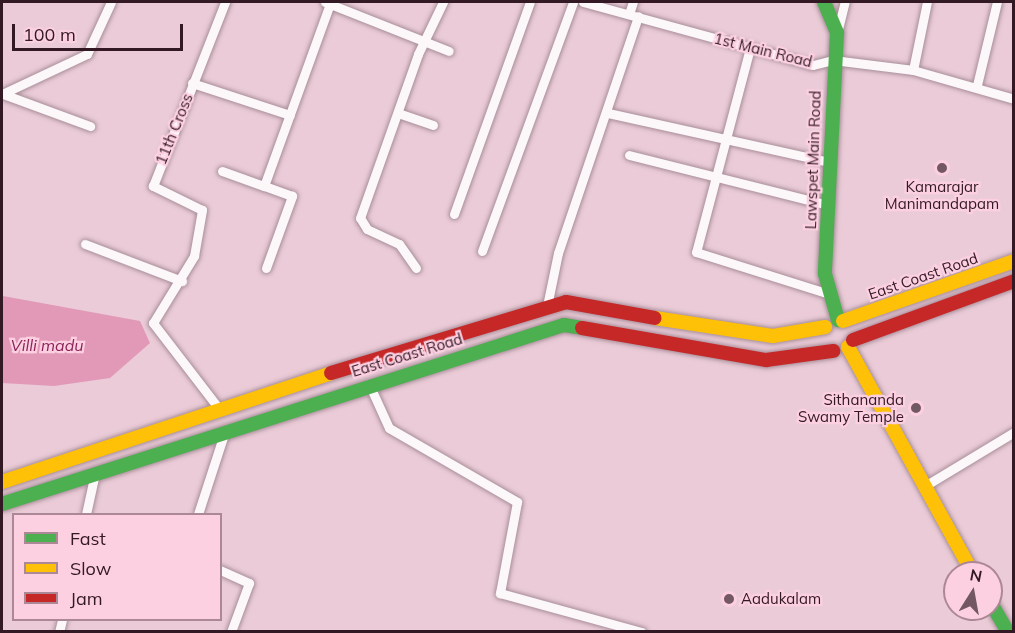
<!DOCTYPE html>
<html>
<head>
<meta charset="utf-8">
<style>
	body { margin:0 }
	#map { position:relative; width:1015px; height:633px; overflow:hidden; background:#eacbd7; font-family:Mulish,sans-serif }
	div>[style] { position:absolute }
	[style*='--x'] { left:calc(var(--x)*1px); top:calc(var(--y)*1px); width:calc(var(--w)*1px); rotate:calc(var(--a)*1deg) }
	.water>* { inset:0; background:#e299b7 }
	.roads { filter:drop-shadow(0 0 2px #a88e99) drop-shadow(0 0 2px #a88e99) }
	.street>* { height:9px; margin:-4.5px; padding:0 4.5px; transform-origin:4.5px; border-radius:4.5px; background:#fcf7f9 }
	.fast>* { height:14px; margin:-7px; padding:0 7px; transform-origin:7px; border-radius:7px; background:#4caf50 }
	.slow>* { height:14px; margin:-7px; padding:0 7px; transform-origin:7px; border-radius:7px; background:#ffc107 }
	.jam>* { height:14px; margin:-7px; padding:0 7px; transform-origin:7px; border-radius:7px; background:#c62828 }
	.dots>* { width:16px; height:16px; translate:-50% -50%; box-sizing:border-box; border:3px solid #fcd0e1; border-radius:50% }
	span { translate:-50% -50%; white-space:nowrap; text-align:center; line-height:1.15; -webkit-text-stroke:4.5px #fcd0e1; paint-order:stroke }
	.street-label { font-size:15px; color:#331924 }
	.poi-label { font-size:15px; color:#331924 }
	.right { translate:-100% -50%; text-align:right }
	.left { translate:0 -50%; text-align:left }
	.water-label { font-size:16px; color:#8c2259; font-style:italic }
	.frame { position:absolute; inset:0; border:3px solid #331924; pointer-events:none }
	.legend { position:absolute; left:12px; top:513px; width:210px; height:108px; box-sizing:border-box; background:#fcd0e1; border:2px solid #ac8795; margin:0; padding:8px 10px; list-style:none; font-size:18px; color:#331924 }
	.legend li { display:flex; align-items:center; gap:12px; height:30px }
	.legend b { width:30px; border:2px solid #ac8795 }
	.north { position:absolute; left:943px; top:561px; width:60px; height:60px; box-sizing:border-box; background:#fcd0e1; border:2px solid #ac8795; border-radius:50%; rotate:11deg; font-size:16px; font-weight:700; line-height:24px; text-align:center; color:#331924 }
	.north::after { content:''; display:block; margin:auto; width:21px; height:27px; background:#735763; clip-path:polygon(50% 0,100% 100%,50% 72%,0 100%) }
	.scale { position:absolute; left:12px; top:24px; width:171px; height:27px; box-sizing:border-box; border:3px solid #331924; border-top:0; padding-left:8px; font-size:18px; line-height:21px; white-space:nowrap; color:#331924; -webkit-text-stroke:4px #fcd0e1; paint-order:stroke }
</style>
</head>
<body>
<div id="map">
	<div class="water">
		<div style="clip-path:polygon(3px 296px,140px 321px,150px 343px,110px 378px,54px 386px,2px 383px)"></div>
	</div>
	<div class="roads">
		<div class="street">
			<div style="--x:325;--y:2;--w:133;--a:21.6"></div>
			<div style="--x:583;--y:2;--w:238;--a:15.3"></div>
			<div style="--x:813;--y:65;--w:21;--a:-14"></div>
			<div style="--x:833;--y:60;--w:81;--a:7.1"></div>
			<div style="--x:913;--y:70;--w:105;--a:16"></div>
			<div style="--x:629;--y:14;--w:13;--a:-72"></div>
			<div style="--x:837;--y:33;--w:32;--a:-76"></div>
			<div style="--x:750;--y:48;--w:211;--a:104.8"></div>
			<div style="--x:696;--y:252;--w:139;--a:17.5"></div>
			<div style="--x:913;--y:70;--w:69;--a:-78.4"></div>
			<div style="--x:192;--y:83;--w:103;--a:18.1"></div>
			<div style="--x:977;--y:85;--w:85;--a:-76.5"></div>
			<div style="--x:2;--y:94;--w:94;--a:-25.2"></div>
			<div style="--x:87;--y:54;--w:57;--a:-65.2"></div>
			<div style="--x:3;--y:94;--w:93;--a:20.2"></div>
			<div style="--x:398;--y:113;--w:37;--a:19"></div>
			<div style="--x:608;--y:113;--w:226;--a:12.5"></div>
			<div style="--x:629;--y:155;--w:205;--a:14.1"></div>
			<div style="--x:222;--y:171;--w:45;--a:19.7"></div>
			<div style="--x:454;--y:214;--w:225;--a:-70.3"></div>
			<div style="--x:85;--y:244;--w:104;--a:20.9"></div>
			<div style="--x:482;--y:251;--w:265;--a:-69.9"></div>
			<div style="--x:266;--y:268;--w:77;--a:-70.1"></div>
			<div style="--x:292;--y:196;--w:30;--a:-160"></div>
			<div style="--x:264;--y:186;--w:194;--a:-70.1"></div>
			<div style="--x:416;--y:268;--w:29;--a:-125"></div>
			<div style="--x:399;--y:244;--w:35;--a:-155"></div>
			<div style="--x:367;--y:229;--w:13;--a:-122"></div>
			<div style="--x:360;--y:218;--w:174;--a:-70.5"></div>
			<div style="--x:418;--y:54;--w:58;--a:-64.3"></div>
			<div style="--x:547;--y:306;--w:54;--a:-78.3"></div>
			<div style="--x:558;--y:253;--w:250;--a:-71.3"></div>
			<div style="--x:369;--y:384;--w:48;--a:65.6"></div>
			<div style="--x:389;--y:428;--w:148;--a:30"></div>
			<div style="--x:517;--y:502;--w:93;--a:100.6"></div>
			<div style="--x:500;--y:593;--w:147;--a:15.4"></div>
			<div style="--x:220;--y:410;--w:110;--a:-127.6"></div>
			<div style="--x:153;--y:323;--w:79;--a:-58.5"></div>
			<div style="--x:194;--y:256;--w:47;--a:-80.1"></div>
			<div style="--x:202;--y:210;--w:55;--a:-153.9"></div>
			<div style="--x:153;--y:186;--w:198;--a:-68.6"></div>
			<div style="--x:923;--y:487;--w:106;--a:-31.1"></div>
			<div style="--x:86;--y:514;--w:42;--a:-77.6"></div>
			<div style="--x:198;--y:514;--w:87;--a:-72"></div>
			<div style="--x:220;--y:570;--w:32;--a:24"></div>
			<div style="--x:249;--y:583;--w:52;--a:110.2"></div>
			<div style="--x:59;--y:632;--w:12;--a:-76"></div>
		</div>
		<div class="fast">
			<div style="--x:824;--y:2;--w:34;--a:67"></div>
			<div style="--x:837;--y:33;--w:241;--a:92.9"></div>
			<div style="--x:825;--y:274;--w:48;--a:74.2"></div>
			<div style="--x:2;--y:504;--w:590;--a:-17.67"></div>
			<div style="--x:564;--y:325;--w:18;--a:9"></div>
			<div style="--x:991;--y:603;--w:34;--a:60"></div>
		</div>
		<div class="slow">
			<div style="--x:655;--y:318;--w:119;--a:8.7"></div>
			<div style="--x:773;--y:336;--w:53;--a:-9.8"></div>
			<div style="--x:843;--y:321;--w:181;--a:-19.3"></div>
			<div style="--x:848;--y:347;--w:258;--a:61.1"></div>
			<div style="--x:2;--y:482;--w:347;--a:-18.3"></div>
		</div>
		<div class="jam">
			<div style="--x:582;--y:328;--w:187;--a:9.9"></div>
			<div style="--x:766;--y:360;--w:68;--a:-7.7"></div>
			<div style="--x:853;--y:340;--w:171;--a:-20.1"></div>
			<div style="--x:331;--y:373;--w:245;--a:-16.8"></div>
			<div style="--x:566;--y:302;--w:90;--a:10.2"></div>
		</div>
	</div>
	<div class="dots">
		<div style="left:942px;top:168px;background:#735763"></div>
		<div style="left:916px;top:408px;background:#735763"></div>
		<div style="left:729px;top:599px;background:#735763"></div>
	</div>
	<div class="street-label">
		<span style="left:763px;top:50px;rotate:14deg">1st Main Road</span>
		<span style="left:174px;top:129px;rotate:-68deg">11th Cross</span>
		<span style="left:813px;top:160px;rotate:-88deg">Lawspet Main Road</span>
		<span style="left:923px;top:276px;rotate:-19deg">East Coast Road</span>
		<span style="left:407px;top:355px;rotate:-17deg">East Coast Road</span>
	</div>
	<div class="poi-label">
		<span style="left:942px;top:195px">Kamarajar<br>Manimandapam</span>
		<span class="right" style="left:904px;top:408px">Sithananda<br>Swamy Temple</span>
		<span class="left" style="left:741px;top:599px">Aadukalam</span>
	</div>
	<div class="water-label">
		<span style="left:47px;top:345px">Villi madu</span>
	</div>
	<div class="frame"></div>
	<ul class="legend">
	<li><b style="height:8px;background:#4caf50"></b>Fast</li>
	<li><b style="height:8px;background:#ffc107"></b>Slow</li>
	<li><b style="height:8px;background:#c62828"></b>Jam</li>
	</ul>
	<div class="north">N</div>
	<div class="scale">100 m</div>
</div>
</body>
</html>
